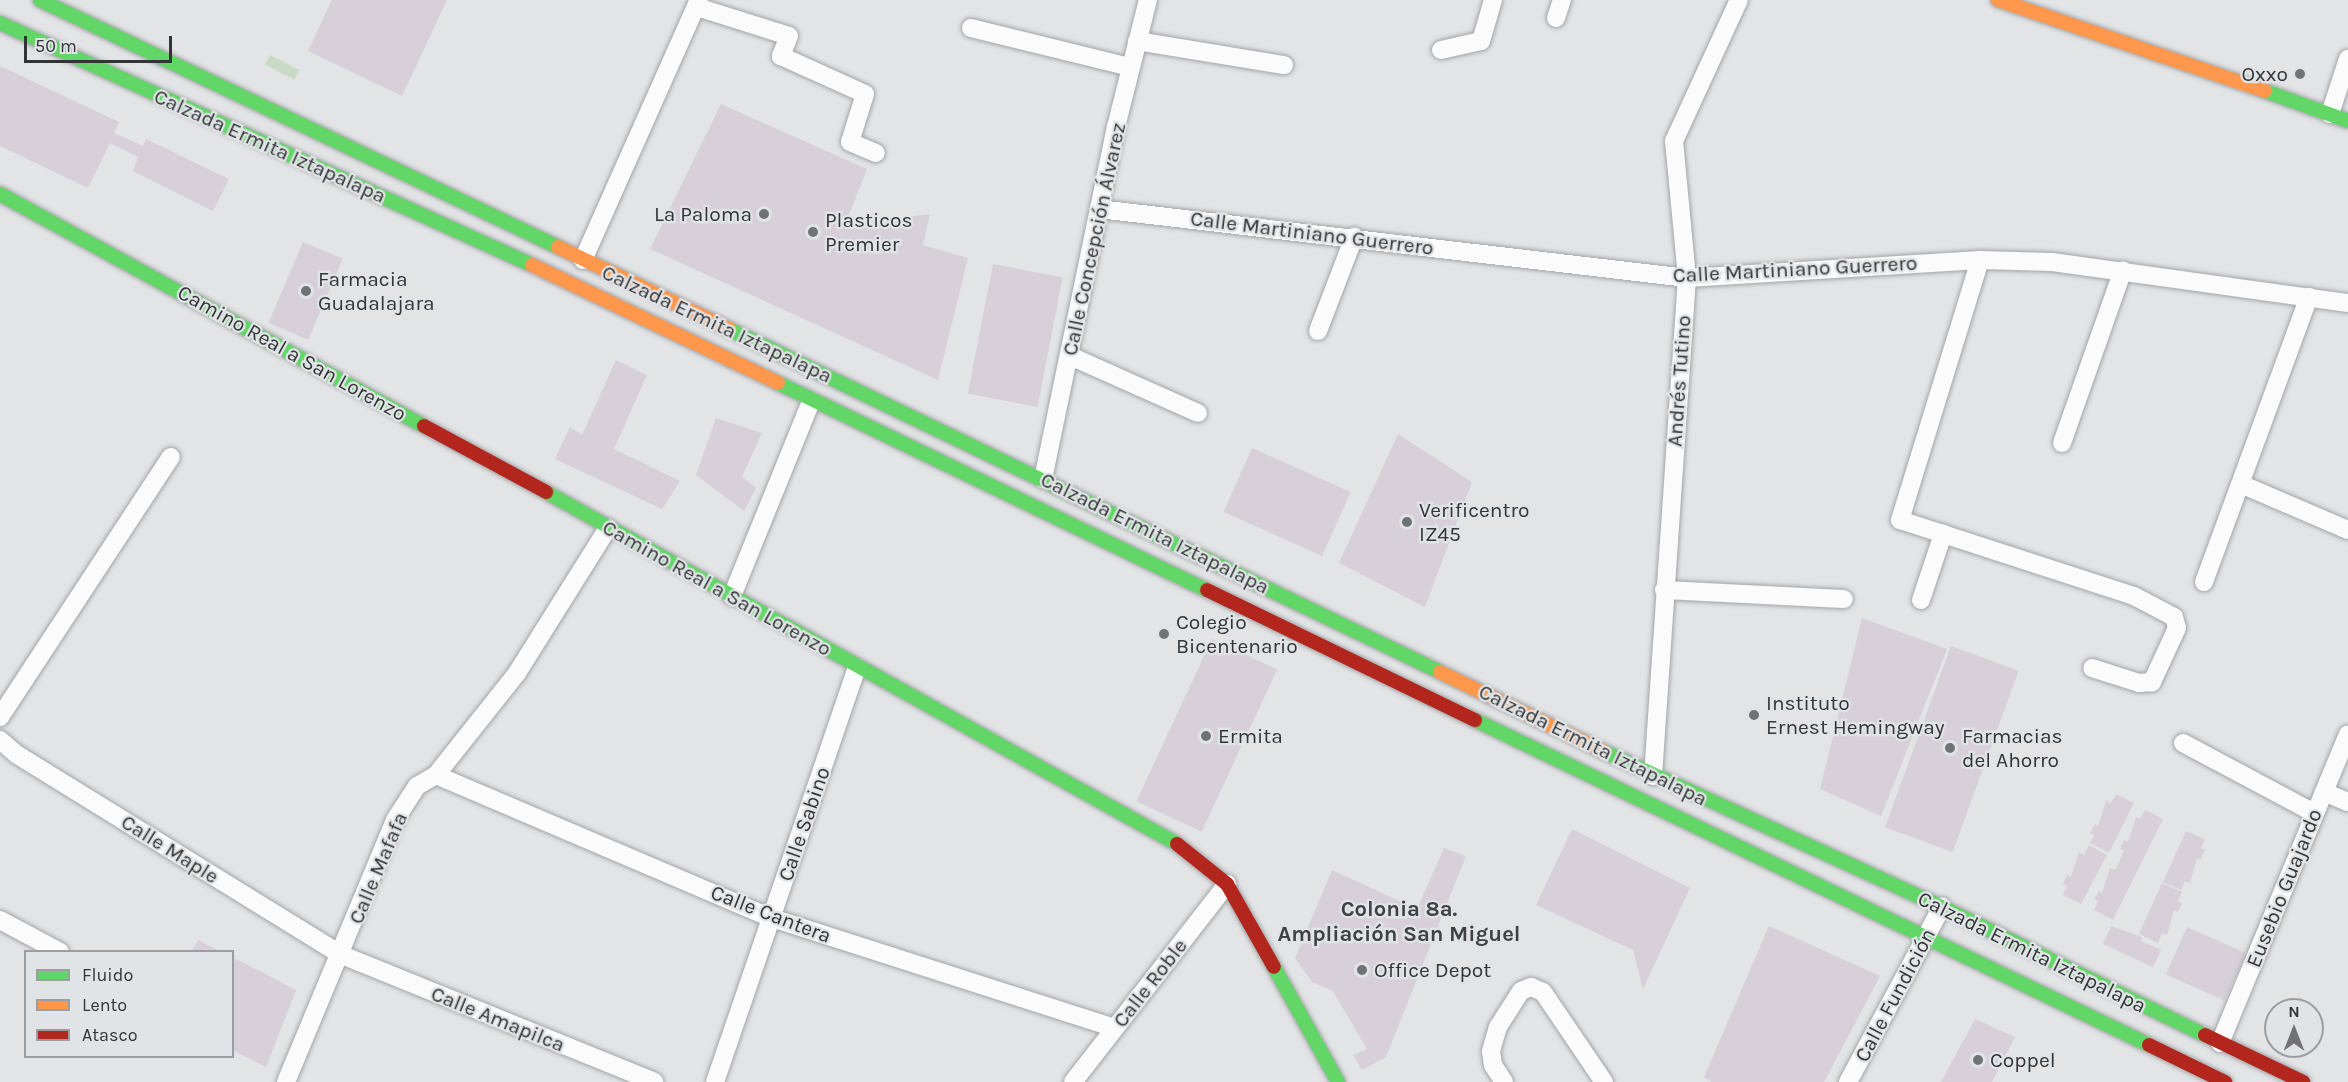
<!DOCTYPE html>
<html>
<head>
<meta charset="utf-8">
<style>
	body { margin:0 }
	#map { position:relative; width:2348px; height:1082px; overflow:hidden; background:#e2e4e6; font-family:Karla,sans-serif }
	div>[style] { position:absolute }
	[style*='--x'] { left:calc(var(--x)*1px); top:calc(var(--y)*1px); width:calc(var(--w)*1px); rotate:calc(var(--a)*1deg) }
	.green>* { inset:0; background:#c9dbc4; transform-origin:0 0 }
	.building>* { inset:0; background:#d8d0d9; transform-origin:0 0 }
	.roads { filter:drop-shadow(0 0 2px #a4a5a7) drop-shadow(0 0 2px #a4a5a7) }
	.street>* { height:18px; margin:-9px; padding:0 9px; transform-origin:9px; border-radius:9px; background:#fbfbfb }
	.fast>* { height:14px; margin:-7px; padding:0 7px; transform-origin:7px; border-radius:7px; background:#63d668 }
	.slow>* { height:14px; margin:-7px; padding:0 7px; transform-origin:7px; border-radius:7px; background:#ff974d }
	.jam>* { height:14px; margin:-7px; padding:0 7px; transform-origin:7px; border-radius:7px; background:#b3261e }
	.dots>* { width:16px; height:16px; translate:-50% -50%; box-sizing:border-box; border:3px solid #e1e4e7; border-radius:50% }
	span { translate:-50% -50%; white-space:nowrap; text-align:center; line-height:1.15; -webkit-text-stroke:4.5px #e1e4e7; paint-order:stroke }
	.poi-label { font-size:21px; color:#333435 }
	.right { translate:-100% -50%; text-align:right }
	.left { translate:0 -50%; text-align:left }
	.street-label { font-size:21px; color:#333435 }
	.neighbourhood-label { font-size:22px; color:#3f4143; font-weight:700 }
	.legend { position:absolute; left:24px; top:950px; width:210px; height:108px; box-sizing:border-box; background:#e1e4e7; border:2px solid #9b9ea0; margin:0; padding:8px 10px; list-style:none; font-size:18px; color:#333435 }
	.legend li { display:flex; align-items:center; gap:12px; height:30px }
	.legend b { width:30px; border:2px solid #9b9ea0 }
	.north { position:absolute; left:2264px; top:998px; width:60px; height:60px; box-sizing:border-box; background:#e1e4e7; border:2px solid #9b9ea0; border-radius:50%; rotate:0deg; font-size:16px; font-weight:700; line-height:24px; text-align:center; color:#333435 }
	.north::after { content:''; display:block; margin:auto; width:21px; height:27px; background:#707273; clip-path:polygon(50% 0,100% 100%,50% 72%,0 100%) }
	.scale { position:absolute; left:24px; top:36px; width:148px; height:27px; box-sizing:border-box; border:3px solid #333435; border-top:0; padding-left:8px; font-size:18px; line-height:21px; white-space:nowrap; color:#333435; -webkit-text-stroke:4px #e1e4e7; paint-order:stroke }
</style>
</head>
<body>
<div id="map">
	<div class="green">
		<div style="left:270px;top:55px;width:33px;height:11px;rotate:27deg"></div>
	</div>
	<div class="building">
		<div style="clip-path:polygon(332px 0,447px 0,402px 96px,308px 51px)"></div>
		<div style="clip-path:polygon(0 66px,119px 122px,114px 133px,143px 146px,146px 139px,229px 179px,213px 211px,133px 171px,138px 157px,110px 143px,88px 188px,0 146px)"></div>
		<div style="clip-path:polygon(721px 104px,867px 169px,845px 225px,930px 214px,923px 245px,968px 258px,938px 380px,650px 249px)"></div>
		<div style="left:303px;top:242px;width:43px;height:88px;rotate:23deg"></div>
		<div style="left:993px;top:264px;width:71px;height:132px;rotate:11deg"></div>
		<div style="clip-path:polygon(616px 360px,647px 375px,614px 449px,680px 481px,662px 509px,555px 459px,570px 427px,582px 435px)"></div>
		<div style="clip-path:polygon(716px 418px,762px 433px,742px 477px,756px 488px,744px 511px,696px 475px)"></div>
		<div style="clip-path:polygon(1398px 434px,1472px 482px,1425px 607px,1339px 563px)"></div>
		<div style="left:1252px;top:448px;width:108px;height:70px;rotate:24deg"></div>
		<div style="clip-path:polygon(1862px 618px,1947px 649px,1881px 816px,1820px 789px)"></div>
		<div style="left:1212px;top:639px;width:72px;height:179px;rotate:25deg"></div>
		<div style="left:1951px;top:646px;width:72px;height:193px;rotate:20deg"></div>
		<div style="clip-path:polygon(2116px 794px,2134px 803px,2109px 853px,2090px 843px,2094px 835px,2090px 833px,2095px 824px,2098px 826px,2106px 801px,2111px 803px)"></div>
		<div style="clip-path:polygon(2145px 810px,2163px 819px,2113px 920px,2094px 910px,2098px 901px,2094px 900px,2099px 891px,2102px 893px,2110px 868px,2115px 870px,2120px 860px,2124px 851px,2120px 849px,2124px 840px,2128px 842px,2136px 817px,2140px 819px)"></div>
		<div style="clip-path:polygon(1572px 829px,1690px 888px,1643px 989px,1633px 950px,1536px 905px)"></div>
		<div style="clip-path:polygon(2186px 831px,2205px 839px,2201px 848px,2205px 850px,2201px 859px,2197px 858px,2190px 883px,2185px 881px,2181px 890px,2163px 882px)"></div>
		<div style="clip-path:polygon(2089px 845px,2107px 855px,2081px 904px,2063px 895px,2067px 886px,2063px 884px,2067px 875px,2071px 877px,2079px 852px,2084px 855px)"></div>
		<div style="clip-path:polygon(1444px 848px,1466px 856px,1386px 1057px,1362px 1070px,1353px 1055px,1367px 1049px,1333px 991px,1312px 982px,1295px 958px,1332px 870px,1417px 909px)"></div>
		<div style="clip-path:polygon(2162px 883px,2182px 892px,2178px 901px,2182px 903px,2178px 912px,2174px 910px,2167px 935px,2162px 933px,2158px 943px,2139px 934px)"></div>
		<div style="clip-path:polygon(1769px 926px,1880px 976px,1824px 1082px,1712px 1082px,1704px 1077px)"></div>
		<div style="clip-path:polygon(2111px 926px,2142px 937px,2141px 941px,2161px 950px,2153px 967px,2103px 944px)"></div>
		<div style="left:2187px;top:927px;width:64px;height:52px;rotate:24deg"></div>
		<div style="clip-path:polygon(198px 940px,221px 952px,191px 952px)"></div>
		<div style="clip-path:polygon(232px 957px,296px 990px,266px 1067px,232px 1050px)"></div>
		<div style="clip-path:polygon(1975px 1019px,2015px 1037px,1992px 1082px,1941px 1082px)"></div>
	</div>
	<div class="roads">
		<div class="street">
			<div style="--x:697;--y:7;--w:96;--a:17.5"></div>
			<div style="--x:789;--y:36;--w:22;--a:112"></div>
			<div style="--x:781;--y:56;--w:92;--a:24.3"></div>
			<div style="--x:865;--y:94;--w:50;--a:107.4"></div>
			<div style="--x:850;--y:142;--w:28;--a:23"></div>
			<div style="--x:1556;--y:18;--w:19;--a:-72"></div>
			<div style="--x:971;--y:28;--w:164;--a:13.8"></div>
			<div style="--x:1137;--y:41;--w:149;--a:9.3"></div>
			<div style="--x:1441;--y:50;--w:41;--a:-12.7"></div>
			<div style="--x:1481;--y:41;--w:43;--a:-73.7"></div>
			<div style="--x:2330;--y:114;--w:58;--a:-71.9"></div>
			<div style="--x:1099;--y:209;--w:592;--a:6.69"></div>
			<div style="--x:1687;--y:278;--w:294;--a:-3.5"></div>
			<div style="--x:1980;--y:260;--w:72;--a:1.6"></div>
			<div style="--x:2052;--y:262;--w:299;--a:7.9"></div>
			<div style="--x:583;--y:260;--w:285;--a:-66"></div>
			<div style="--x:1980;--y:260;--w:272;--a:107.1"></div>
			<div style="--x:1900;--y:520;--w:246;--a:18"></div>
			<div style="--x:2134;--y:596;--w:45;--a:27.7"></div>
			<div style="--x:2174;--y:617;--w:11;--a:75"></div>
			<div style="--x:2177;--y:628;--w:60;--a:114.8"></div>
			<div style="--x:2152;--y:682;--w:13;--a:176"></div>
			<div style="--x:2139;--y:683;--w:49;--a:-162.3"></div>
			<div style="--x:1318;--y:331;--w:101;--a:-69"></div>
			<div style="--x:1070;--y:356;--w:140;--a:24"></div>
			<div style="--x:2062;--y:443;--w:183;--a:-70.6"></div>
			<div style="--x:1043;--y:479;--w:359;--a:-78.3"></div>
			<div style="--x:1116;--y:127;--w:131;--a:-75.9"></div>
			<div style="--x:2243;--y:485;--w:114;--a:23.2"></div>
			<div style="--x:2204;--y:582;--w:304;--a:-69.8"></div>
			<div style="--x:1664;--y:590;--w:180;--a:2.9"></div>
			<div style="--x:732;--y:596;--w:210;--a:-67.9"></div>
			<div style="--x:1921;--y:600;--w:70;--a:-71.6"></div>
			<div style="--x:0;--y:717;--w:311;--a:-56.7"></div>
			<div style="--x:0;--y:740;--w:21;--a:41"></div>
			<div style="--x:16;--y:754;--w:383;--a:31.7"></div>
			<div style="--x:342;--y:955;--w:337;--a:22.1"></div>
			<div style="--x:2183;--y:743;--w:149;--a:28.1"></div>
			<div style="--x:436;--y:775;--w:365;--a:23.1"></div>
			<div style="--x:772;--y:918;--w:360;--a:17.8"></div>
			<div style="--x:1653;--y:776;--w:499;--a:-86.1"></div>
			<div style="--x:1687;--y:278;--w:138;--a:-95.4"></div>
			<div style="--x:1674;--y:141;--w:155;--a:-65.3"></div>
			<div style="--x:2324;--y:792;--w:26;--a:23"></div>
			<div style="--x:0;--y:920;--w:68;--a:28.1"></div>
			<div style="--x:2220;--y:1043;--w:334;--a:-67.5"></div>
			<div style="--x:286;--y:1082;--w:284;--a:-67.4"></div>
			<div style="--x:395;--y:820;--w:40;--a:-57.1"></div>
			<div style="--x:417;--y:786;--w:22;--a:-30"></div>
			<div style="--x:436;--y:775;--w:130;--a:-51.5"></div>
			<div style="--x:517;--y:673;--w:171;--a:-57.9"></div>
			<div style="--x:715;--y:1082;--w:438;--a:-71.1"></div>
			<div style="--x:1073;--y:1082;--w:251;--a:-52.1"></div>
			<div style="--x:1504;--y:1082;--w:20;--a:-123"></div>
			<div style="--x:1493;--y:1065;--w:14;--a:-98"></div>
			<div style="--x:1491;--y:1051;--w:25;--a:-74"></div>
			<div style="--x:1498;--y:1027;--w:43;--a:-57.4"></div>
			<div style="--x:1521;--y:991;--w:11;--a:-22"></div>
			<div style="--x:1531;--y:987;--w:13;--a:23"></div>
			<div style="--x:1543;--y:992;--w:109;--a:55.9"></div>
			<div style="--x:1848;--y:1082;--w:199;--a:-61.8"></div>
		</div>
		<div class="fast">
			<div style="--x:40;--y:0;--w:574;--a:25.49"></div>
			<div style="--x:0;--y:23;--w:584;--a:24.46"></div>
			<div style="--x:2265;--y:91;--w:88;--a:19.9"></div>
			<div style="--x:0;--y:194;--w:483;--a:28.7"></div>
			<div style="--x:729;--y:329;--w:789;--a:25.75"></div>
			<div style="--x:778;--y:383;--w:476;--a:25.8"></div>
			<div style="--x:546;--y:492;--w:723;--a:29.15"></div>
			<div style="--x:1475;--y:720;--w:748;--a:25.74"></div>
			<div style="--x:1605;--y:752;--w:371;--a:24.7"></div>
			<div style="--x:1942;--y:907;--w:292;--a:26"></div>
			<div style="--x:1274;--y:967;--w:132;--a:60.9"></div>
		</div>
		<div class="slow">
			<div style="--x:1998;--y:0;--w:282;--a:18.8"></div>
			<div style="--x:558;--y:247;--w:190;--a:25.6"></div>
			<div style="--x:532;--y:265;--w:273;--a:25.6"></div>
			<div style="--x:1440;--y:672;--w:183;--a:25.9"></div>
		</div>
		<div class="jam">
			<div style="--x:424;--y:426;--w:139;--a:28.4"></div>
			<div style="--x:1207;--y:590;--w:298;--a:25.9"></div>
			<div style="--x:1177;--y:844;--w:64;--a:38.7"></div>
			<div style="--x:1227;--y:884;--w:95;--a:60.5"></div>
			<div style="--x:2205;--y:1035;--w:109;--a:25.6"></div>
			<div style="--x:2149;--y:1045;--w:85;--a:26"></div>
		</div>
	</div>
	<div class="dots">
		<div style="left:2300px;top:74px;background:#707273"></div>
		<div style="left:764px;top:214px;background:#707273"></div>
		<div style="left:813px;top:232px;background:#707273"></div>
		<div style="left:306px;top:291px;background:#707273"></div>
		<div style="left:1407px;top:522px;background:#707273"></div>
		<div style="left:1164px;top:634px;background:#707273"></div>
		<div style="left:1754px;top:715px;background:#707273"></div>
		<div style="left:1206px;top:736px;background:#707273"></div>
		<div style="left:1950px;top:748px;background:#707273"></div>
		<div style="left:1362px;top:970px;background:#707273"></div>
		<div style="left:1978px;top:1060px;background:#707273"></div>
	</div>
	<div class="poi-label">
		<span class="right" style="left:2288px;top:74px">Oxxo</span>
		<span class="right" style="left:752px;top:214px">La Paloma</span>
		<span class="left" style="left:825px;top:232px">Plasticos<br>Premier</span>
		<span class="left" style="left:318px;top:291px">Farmacia<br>Guadalajara</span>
		<span class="left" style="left:1419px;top:522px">Verificentro<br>IZ45</span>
		<span class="left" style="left:1176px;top:634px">Colegio<br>Bicentenario</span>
		<span class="left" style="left:1766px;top:715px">Instituto<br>Ernest Hemingway</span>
		<span class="left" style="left:1218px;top:736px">Ermita</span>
		<span class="left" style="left:1962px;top:748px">Farmacias<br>del Ahorro</span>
		<span class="left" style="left:1374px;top:970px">Office Depot</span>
		<span class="left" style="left:1990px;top:1060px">Coppel</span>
	</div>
	<div class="street-label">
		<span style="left:270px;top:146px;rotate:24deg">Calzada Ermita Iztapalapa</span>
		<span style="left:1312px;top:233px;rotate:7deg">Calle Martiniano Guerrero</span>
		<span style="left:1094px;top:239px;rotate:-78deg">Calle Concepción Álvarez</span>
		<span style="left:1795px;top:269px;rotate:-3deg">Calle Martiniano Guerrero</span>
		<span style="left:717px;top:324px;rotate:25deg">Calzada Ermita Iztapalapa</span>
		<span style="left:292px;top:353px;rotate:29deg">Camino Real a San Lorenzo</span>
		<span style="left:1679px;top:381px;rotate:-86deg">Andrés Tutino</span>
		<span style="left:1155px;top:533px;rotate:26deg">Calzada Ermita Iztapalapa</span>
		<span style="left:717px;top:588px;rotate:29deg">Camino Real a San Lorenzo</span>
		<span style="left:1593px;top:745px;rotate:26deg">Calzada Ermita Iztapalapa</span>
		<span style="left:804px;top:824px;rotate:-71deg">Calle Sabino</span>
		<span style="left:170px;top:849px;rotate:32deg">Calle Maple</span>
		<span style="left:378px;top:868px;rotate:-67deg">Calle Mafafa</span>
		<span style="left:2284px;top:888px;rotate:-68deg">Eusebio Guajardo</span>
		<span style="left:771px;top:914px;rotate:21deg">Calle Cantera</span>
		<span style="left:2032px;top:952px;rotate:26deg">Calzada Ermita Iztapalapa</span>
		<span style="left:1150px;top:983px;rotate:-52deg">Calle Roble</span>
		<span style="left:1895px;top:995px;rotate:-62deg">Calle Fundición</span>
		<span style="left:498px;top:1019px;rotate:22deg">Calle Amapilca</span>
	</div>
	<div class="neighbourhood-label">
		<span style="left:1399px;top:922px">Colonia 8a.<br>Ampliación San Miguel</span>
	</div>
	<ul class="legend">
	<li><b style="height:8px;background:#63d668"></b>Fluido</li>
	<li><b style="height:8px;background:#ff974d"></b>Lento</li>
	<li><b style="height:8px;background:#b3261e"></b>Atasco</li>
	</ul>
	<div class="north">N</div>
	<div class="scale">50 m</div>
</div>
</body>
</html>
